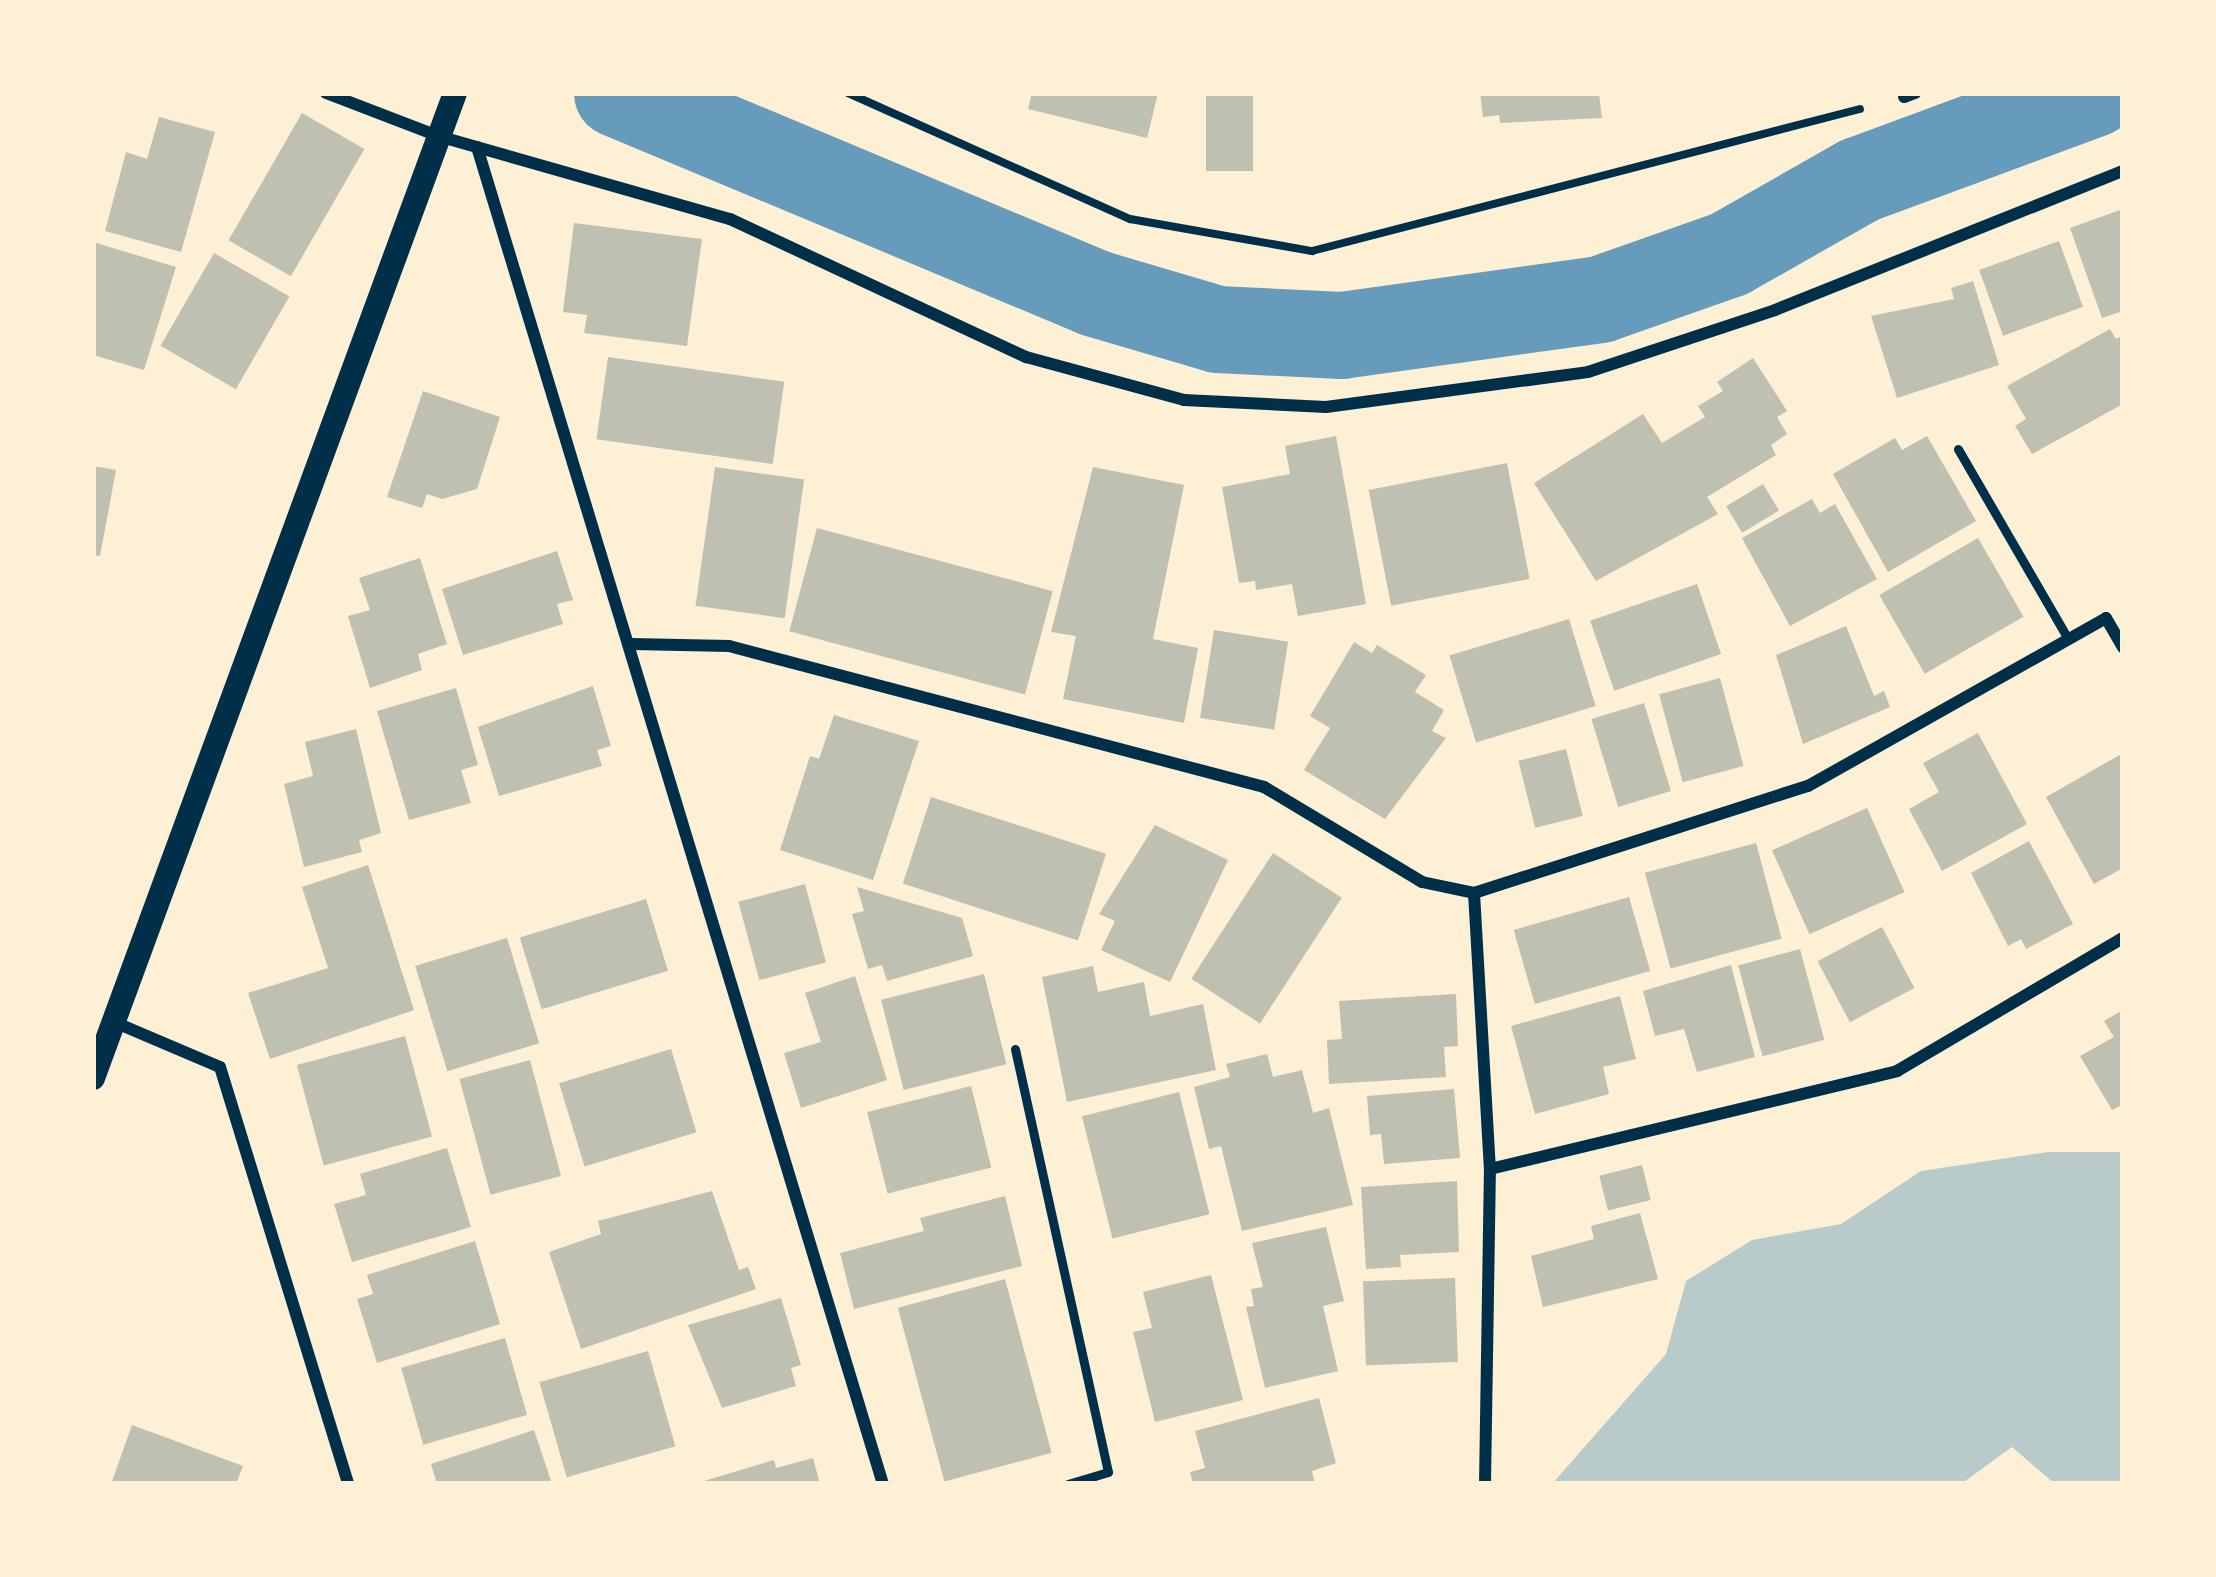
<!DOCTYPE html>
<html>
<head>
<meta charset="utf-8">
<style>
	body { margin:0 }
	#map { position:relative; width:2216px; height:1577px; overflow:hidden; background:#fdf0d5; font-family:"Titillium Web",sans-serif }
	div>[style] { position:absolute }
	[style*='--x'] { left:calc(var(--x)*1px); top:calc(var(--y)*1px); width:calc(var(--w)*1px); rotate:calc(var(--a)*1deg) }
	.green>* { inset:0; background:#b9caca }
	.canal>* { height:87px; margin:-43.5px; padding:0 43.5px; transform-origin:43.5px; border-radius:43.5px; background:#669bbc }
	.building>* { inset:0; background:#bec0b2; transform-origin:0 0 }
	.path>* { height:8px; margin:-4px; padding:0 4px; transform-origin:4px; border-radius:4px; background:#003049 }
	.service>* { height:9px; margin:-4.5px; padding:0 4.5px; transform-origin:4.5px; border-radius:4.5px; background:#003049 }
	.minor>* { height:12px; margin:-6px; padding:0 6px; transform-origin:6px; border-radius:6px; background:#003049 }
	.secondary>* { height:24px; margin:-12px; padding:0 12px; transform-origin:12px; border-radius:12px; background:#003049 }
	span { translate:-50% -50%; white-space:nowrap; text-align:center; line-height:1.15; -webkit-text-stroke:12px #fdf0d5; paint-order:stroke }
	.frame { position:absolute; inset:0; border:96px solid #fdf0d5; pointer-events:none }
</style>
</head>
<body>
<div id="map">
	<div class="green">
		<div style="clip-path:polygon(2048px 1152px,2123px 1152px,2123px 1484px,2055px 1484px,2012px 1447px,1961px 1484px,1552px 1484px,1666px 1354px,1686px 1281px,1752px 1240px,1841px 1224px,1921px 1171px)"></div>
	</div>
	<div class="canal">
		<div style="--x:617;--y:93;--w:518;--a:22.7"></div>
		<div style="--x:1095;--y:293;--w:127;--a:16.4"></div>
		<div style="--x:1217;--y:329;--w:124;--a:2.8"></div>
		<div style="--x:1341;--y:335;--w:261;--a:-7.9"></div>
		<div style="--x:1600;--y:299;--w:136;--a:-19.4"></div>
		<div style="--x:1728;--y:254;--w:150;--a:-29.6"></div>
		<div style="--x:1858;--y:180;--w:251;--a:-20.3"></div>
	</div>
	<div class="building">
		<div style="clip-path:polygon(1032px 93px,1158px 93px,1147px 138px,1028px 109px)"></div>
		<div style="left:1206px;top:93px;width:47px;height:78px"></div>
		<div style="clip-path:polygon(1480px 93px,1599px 93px,1602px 118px,1500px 123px,1499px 115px,1483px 117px)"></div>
		<div style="left:302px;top:113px;width:72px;height:147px;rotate:30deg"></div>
		<div style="clip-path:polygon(159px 117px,215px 132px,181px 252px,105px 231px,126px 152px,147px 159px)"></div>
		<div style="clip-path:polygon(2123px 209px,2123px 311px,2102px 318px,2070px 228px)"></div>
		<div style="clip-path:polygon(574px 223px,702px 239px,687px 346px,584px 333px,587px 315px,563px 312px)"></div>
		<div style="left:2059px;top:241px;width:70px;height:85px;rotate:70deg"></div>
		<div style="clip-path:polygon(93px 242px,176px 267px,144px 370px,93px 355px)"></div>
		<div style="left:214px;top:253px;width:87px;height:107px;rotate:30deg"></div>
		<div style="clip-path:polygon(1973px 281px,1999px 365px,1897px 398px,1871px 316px,1954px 299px,1951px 288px)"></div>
		<div style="clip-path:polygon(2110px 329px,2116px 339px,2123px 335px,2123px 404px,2032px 454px,2015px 426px,2026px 419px,2007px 386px)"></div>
		<div style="left:608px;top:357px;width:178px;height:83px;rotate:8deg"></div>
		<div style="clip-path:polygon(1753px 358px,1787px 411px,1777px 417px,1787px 434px,1771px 445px,1776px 455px,1707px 497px,1718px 514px,1596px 581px,1534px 483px,1643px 414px,1662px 443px,1705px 417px,1698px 406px,1723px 391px,1717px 382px)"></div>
		<div style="clip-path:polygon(423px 391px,500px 417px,477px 489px,442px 499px,427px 494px,422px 508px,387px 497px)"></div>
		<div style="clip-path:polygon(1336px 436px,1366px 604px,1298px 616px,1292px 584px,1256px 590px,1255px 581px,1239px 583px,1222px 487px,1290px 474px,1285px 446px)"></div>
		<div style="clip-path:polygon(1927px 436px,1976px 521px,1888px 572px,1833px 474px,1895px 438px,1902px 450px)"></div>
		<div style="left:1507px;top:463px;width:118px;height:141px;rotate:79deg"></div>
		<div style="clip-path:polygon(93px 466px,116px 470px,100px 556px,93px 555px)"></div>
		<div style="left:715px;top:467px;width:90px;height:140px;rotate:8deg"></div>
		<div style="clip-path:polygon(1093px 467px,1184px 485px,1153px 639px,1198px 648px,1184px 723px,1063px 699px,1076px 636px,1051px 632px)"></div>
		<div style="left:1763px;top:484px;width:31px;height:43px;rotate:59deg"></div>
		<div style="clip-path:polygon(1812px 499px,1820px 513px,1835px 504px,1877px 579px,1790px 626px,1742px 538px)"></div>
		<div style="left:817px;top:528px;width:244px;height:107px;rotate:15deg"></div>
		<div style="left:1978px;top:538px;width:91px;height:114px;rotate:60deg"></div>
		<div style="clip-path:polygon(557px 551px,573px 600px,557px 604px,563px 624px,463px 655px,442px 589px)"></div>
		<div style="clip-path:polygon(420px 558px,447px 644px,418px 654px,422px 670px,370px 688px,348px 616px,370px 610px,359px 578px)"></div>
		<div style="left:1697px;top:584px;width:74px;height:113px;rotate:71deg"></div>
		<div style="left:1569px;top:619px;width:91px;height:125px;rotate:73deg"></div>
		<div style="clip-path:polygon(1846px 626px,1874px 696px,1884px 691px,1890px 707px,1803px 744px,1776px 655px)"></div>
		<div style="left:1214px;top:630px;width:75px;height:89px;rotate:9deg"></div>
		<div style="clip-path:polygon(1354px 642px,1372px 653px,1377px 645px,1426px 675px,1415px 692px,1444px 710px,1432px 731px,1446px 738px,1385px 819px,1304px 770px,1330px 728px,1310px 716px)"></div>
		<div style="left:1720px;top:678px;width:91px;height:63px;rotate:75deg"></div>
		<div style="clip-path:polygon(593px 686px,611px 746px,597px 750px,602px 766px,499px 796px,478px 727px)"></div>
		<div style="clip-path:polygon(456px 688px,478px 765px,461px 770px,471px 803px,409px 820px,377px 711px)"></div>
		<div style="left:1644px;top:703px;width:92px;height:55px;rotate:73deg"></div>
		<div style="clip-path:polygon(834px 715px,919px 741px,873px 880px,780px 850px,810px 756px,819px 759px)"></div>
		<div style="clip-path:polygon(356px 729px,381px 833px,359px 840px,362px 852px,304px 867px,284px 784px,313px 776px,305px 742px)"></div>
		<div style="clip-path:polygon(1978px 733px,2027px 824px,1942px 871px,1909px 809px,1939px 792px,1923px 763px)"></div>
		<div style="left:1566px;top:749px;width:69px;height:49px;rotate:76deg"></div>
		<div style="clip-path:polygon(2123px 753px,2123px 868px,2094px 884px,2046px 797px)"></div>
		<div style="left:931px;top:797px;width:184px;height:91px;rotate:18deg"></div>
		<div style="left:1867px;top:808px;width:92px;height:104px;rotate:66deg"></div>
		<div style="clip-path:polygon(1155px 825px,1228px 860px,1170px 982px,1101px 950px,1115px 921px,1099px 914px)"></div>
		<div style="clip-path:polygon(2029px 841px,2073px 924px,2026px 949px,2021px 939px,2008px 946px,1971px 873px)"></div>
		<div style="left:1756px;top:843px;width:99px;height:115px;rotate:75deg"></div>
		<div style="left:1273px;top:853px;width:82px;height:150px;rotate:33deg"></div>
		<div style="clip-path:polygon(368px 865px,414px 1010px,270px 1059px,248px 993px,328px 968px,302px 887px)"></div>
		<div style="left:805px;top:884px;width:81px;height:69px;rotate:75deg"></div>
		<div style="clip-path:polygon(857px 887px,962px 918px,973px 956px,887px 981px,882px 965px,868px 969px,852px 914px,864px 911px)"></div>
		<div style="left:1629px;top:897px;width:77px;height:120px;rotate:74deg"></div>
		<div style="left:646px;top:899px;width:75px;height:132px;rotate:73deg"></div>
		<div style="left:1882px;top:927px;width:69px;height:73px;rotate:62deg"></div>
		<div style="left:507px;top:938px;width:110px;height:96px;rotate:73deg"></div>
		<div style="left:1800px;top:949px;width:94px;height:64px;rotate:75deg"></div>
		<div style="clip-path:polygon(1731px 965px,1755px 1057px,1697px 1072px,1684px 1029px,1655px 1036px,1643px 991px)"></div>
		<div style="clip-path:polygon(1093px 966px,1098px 992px,1144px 982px,1150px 1016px,1203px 1004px,1216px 1070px,1067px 1102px,1042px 977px)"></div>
		<div style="left:984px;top:974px;width:93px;height:106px;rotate:76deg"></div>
		<div style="clip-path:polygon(855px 976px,887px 1080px,801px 1108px,784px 1053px,821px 1042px,805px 993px)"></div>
		<div style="clip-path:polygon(1456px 994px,1458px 1046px,1444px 1047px,1446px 1077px,1329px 1084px,1327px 1040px,1342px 1039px,1339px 1001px)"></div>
		<div style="clip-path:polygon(1620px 996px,1636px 1059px,1603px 1067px,1609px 1094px,1535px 1114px,1511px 1026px)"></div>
		<div style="clip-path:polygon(2123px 1010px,2123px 1104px,2112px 1110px,2080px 1056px,2114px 1037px,2104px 1021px)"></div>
		<div style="left:405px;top:1036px;width:104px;height:112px;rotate:75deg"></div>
		<div style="left:671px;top:1049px;width:87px;height:117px;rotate:73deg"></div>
		<div style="clip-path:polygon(1267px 1054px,1273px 1077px,1302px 1070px,1313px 1113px,1329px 1108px,1353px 1205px,1242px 1231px,1221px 1146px,1209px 1149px,1194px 1087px,1230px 1077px,1226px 1064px)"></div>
		<div style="left:530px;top:1060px;width:120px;height:73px;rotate:75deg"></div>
		<div style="left:971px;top:1086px;width:84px;height:107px;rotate:76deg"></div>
		<div style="clip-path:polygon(1454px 1089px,1460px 1158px,1384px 1164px,1381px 1134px,1370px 1135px,1367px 1096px)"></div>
		<div style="left:1179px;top:1092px;width:126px;height:100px;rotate:76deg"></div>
		<div style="clip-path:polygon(447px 1148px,471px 1227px,352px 1262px,334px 1204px,366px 1195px,360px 1174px)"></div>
		<div style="left:1642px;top:1165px;width:36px;height:44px;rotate:76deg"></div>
		<div style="clip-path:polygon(1457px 1181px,1459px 1252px,1400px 1255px,1401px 1267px,1366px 1269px,1361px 1187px)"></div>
		<div style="clip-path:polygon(712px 1191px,739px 1270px,748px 1267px,756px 1289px,581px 1349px,549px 1252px,601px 1234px,598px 1221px)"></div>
		<div style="clip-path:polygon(1005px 1196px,1022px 1266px,854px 1309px,840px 1253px,924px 1231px,920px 1218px)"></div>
		<div style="clip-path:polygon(1640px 1213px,1658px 1279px,1543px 1307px,1531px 1256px,1594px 1239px,1591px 1226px)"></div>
		<div style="clip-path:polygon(1326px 1227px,1344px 1301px,1323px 1306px,1338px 1371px,1265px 1388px,1246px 1307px,1254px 1306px,1251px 1289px,1263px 1287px,1252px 1243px)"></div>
		<div style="clip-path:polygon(475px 1241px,500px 1324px,377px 1363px,357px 1299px,373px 1294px,367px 1275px)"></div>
		<div style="clip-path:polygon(1211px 1275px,1243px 1400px,1155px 1422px,1133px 1332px,1152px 1328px,1143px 1292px)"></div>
		<div style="left:1455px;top:1278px;width:84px;height:92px;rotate:88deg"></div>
		<div style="left:1005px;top:1279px;width:180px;height:111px;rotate:75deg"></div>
		<div style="clip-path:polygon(781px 1298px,801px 1365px,791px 1368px,796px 1386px,722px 1408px,688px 1325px)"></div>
		<div style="left:505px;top:1338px;width:80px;height:108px;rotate:74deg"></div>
		<div style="left:648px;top:1351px;width:99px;height:113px;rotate:74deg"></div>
		<div style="clip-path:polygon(1319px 1398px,1336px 1463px,1312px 1471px,1315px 1484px,1193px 1484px,1190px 1472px,1205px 1468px,1195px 1431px)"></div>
		<div style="clip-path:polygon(132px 1425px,243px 1466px,236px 1484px,111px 1484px)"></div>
		<div style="clip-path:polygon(534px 1430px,552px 1484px,437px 1484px,431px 1464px)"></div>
		<div style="clip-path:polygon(813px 1458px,820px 1484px,694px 1484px,774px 1460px,776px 1468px)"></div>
	</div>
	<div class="path">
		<div style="--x:848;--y:93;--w:309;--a:24.1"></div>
		<div style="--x:1130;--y:219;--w:185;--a:10"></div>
		<div style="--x:1312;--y:251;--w:566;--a:-14.53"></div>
	</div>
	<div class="service">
		<div style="--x:1958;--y:449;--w:217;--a:59.9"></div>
		<div style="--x:1015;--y:1049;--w:433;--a:77.6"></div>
		<div style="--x:1108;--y:1472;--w:42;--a:163.3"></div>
	</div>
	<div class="minor">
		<div style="--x:326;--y:93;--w:120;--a:21"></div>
		<div style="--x:438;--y:136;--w:304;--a:15.9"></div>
		<div style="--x:730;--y:219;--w:327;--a:25"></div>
		<div style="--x:1026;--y:357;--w:164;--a:15.2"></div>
		<div style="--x:1184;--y:400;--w:142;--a:2.8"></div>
		<div style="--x:1326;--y:407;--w:264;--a:-7.6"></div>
		<div style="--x:1588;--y:372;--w:197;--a:-18.3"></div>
		<div style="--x:1775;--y:310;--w:375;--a:-21.8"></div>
		<div style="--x:1904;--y:97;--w:12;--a:-20"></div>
		<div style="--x:477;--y:147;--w:1397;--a:73.11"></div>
		<div style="--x:632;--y:644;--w:97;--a:1.2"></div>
		<div style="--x:729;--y:646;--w:553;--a:14.76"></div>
		<div style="--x:1264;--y:787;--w:184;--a:31"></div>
		<div style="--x:1422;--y:882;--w:53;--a:11.9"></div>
		<div style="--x:1474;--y:893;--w:276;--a:86.7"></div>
		<div style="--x:1474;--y:893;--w:351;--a:-17.8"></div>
		<div style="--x:1808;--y:786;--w:342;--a:-29.4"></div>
		<div style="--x:2106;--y:618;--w:34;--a:60"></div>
		<div style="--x:114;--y:1022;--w:115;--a:23"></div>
		<div style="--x:220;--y:1067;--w:436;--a:72.9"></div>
		<div style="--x:1485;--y:1484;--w:315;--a:-89.1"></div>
		<div style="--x:1490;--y:1169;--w:419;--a:-13.5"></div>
		<div style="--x:1897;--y:1071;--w:262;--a:-30.5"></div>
	</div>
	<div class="secondary">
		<div style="--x:93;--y:1078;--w:1049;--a:-69.82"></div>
	</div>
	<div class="frame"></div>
</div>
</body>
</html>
